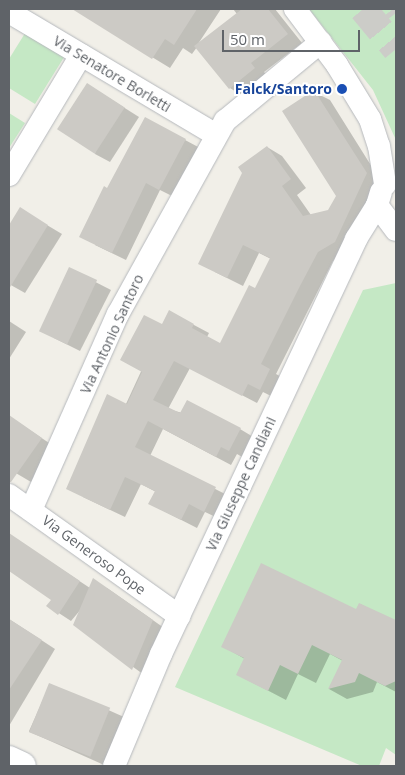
<!DOCTYPE html>
<html>
<head>
<meta charset="utf-8">
<style>
	body { margin:0 }
	#map { position:relative; width:405px; height:775px; overflow:hidden; background:#f1efe8; font-family:"Open Sans",sans-serif }
	div>[style] { position:absolute }
	[style*='--x'] { left:calc(var(--x)*1px); top:calc(var(--y)*1px); width:calc(var(--w)*1px); rotate:calc(var(--a)*1deg) }
	.green>* { inset:0; background:#c5e8c5 }
	.shadow>* { inset:0; background:#0003; transform-origin:0 0 }
	.building>* { inset:0; background:#cccac5; transform-origin:0 0 }
	.secondary-tunnel>* { height:28px; margin-top:-14px; transform-origin:0; background:repeating-linear-gradient(90deg,#ccccc8 0 28px,transparent 0 42px) }
	.roads { filter:drop-shadow(0 0 1px #b5b8bc) drop-shadow(0 0 1px #b5b8bc) }
	.minor>* { height:22px; margin:-11px; padding:0 11px; transform-origin:11px; border-radius:11px; background:#fff }
	.tertiary>* { height:28px; margin:-14px; padding:0 14px; transform-origin:14px; border-radius:14px; background:#fff }
	.dots>* { width:14px; height:14px; translate:-50% -50%; box-sizing:border-box; border:2px solid #fff; border-radius:50% }
	span { translate:-50% -50%; white-space:nowrap; text-align:center; line-height:1.15; -webkit-text-stroke:4px #fff; paint-order:stroke }
	.street-label { font-size:14px; color:#5f6368 }
	.transit-label { font-size:14px; color:#164399; font-weight:700 }
	.right { translate:-100% -50%; text-align:right }
	.frame { position:absolute; inset:0; border:10px solid #5f6368; pointer-events:none }
	.scale { position:absolute; left:222px; top:30px; width:138px; height:22px; box-sizing:border-box; border:2px solid #5f6368; border-top:0; padding-left:6px; font-size:15px; line-height:18px; white-space:nowrap; color:#5f6368; -webkit-text-stroke:4px #fff; paint-order:stroke }
</style>
</head>
<body>
<div id="map">
	<div class="green">
		<div style="clip-path:polygon(309px 9px,396px 9px,396px 140px,373px 90px)"></div>
		<div style="clip-path:polygon(27px 30px,66px 54px,35px 104px,9px 88px,9px 59px)"></div>
		<div style="clip-path:polygon(9px 113px,25px 123px,9px 148px)"></div>
		<div style="clip-path:polygon(396px 283px,396px 755px,386px 748px,379px 766px,362px 766px,175px 687px,363px 290px)"></div>
	</div>
	<div class="shadow">
		<div style="clip-path:polygon(87px 9px,221px 9px,198px 44px,237px 14px,233px 9px,275px 9px,302px 43px,264px 72px,268px 77px,244px 97px,230px 88px,197px 47px,192px 54px,183px 48px,170px 68px,83px 15px)"></div>
		<div style="clip-path:polygon(314px 92px,330px 100px,382px 183px,350px 251px,333px 261px,276px 374px,285px 379px,275px 398px,263px 392px,257px 403px,190px 368px,168px 409px,240px 429px,255px 438px,244px 458px,237px 454px,231px 465px,163px 429px,150px 456px,231px 497px,220px 519px,205px 512px,197px 528px,150px 504px,156px 492px,141px 484px,125px 517px,83px 497px,162px 326px,194px 325px,209px 333px,207px 337px,221px 345px,256px 290px,271px 259px,259px 253px,243px 286px,215px 272px,267px 147px,282px 156px,306px 188px,297px 195px,311px 215px,329px 211px,337px 196px)"></div>
		<div style="clip-path:polygon(101px 93px,139px 117px,110px 162px,95px 154px)"></div>
		<div style="clip-path:polygon(146px 119px,200px 148px,174px 197px,160px 190px,126px 260px,95px 245px,108px 189px)"></div>
		<div style="clip-path:polygon(20px 209px,62px 234px,25px 293px,9px 284px,9px 227px)"></div>
		<div style="clip-path:polygon(70px 269px,111px 290px,80px 351px,54px 338px)"></div>
		<div style="clip-path:polygon(9px 321px,26px 332px,9px 359px)"></div>
		<div style="clip-path:polygon(9px 416px,55px 447px,31px 482px,9px 469px)"></div>
		<div style="clip-path:polygon(14px 538px,90px 588px,107px 588px,167px 630px,147px 677px,75px 625px,82px 608px,71px 621px,48px 606px,53px 599px,9px 570px,9px 545px)"></div>
		<div style="clip-path:polygon(360px 604px,396px 622px,396px 692px,377px 682px,373px 692px,347px 699px,329px 689px,343px 661px,330px 654px,316px 683px,298px 674px,286px 700px,238px 675px,245px 659px,222px 646px,357px 611px)"></div>
		<div style="clip-path:polygon(9px 619px,55px 649px,9px 726px)"></div>
		<div style="left:50px;top:684px;width:81px;height:52px;rotate:24deg"></div>
	</div>
	<div class="building">
		<div style="clip-path:polygon(72px 9px,197px 9px,174px 45px,165px 39px,152px 59px)"></div>
		<div style="clip-path:polygon(242px 9px,268px 9px,288px 34px,251px 63px,255px 68px,229px 89px,194px 46px)"></div>
		<div style="left:87px;top:83px;width:45px;height:55px;rotate:33deg"></div>
		<div style="clip-path:polygon(314px 90px,367px 173px,335px 242px,318px 252px,300px 286px,261px 364px,270px 369px,260px 390px,248px 384px,242px 396px,174px 361px,153px 400px,180px 413px,187px 400px,241px 428px,229px 451px,221px 447px,216px 457px,148px 421px,135px 447px,216px 487px,204px 512px,189px 504px,181px 520px,148px 504px,155px 491px,125px 477px,110px 510px,66px 489px,107px 394px,127px 404px,142px 372px,120px 360px,144px 315px,162px 324px,169px 310px,194px 324px,192px 328px,220px 343px,249px 285px,255px 288px,270px 258px,243px 245px,227px 278px,198px 264px,242px 173px,238px 167px,267px 146px,291px 179px,282px 186px,303px 216px,328px 210px,336px 196px,282px 111px)"></div>
		<div style="clip-path:polygon(145px 117px,186px 139px,159px 190px,146px 183px,112px 253px,79px 237px,104px 186px,107px 188px)"></div>
		<div style="clip-path:polygon(20px 207px,48px 225px,9px 289px,9px 225px)"></div>
		<div style="left:69px;top:267px;width:31px;height:71px;rotate:25deg"></div>
		<div style="clip-path:polygon(9px 415px,42px 438px,11px 482px,9px 482px)"></div>
		<div style="clip-path:polygon(9px 533px,80px 581px,58px 615px,46px 606px,51px 600px,9px 571px)"></div>
		<div style="clip-path:polygon(261px 563px,356px 609px,359px 603px,396px 620px,396px 681px,385px 686px,359px 673px,355px 682px,328px 689px,342px 660px,312px 645px,298px 674px,280px 665px,268px 691px,236px 675px,244px 658px,221px 647px)"></div>
		<div style="clip-path:polygon(93px 578px,153px 620px,132px 670px,73px 625px)"></div>
		<div style="clip-path:polygon(9px 619px,42px 640px,9px 690px)"></div>
		<div style="left:49px;top:683px;width:66px;height:53px;rotate:22deg"></div>
	</div>
	<div class="secondary-tunnel">
		<div style="--x:363;--y:9;--w:52;--a:50.5"></div>
		<div style="--x:393;--y:9;--w:5;--a:53"></div>
	</div>
	<div class="roads">
		<div class="minor">
			<div style="--x:295;--y:9;--w:70;--a:53.1"></div>
			<div style="--x:337;--y:65;--w:63;--a:58.6"></div>
			<div style="--x:370;--y:119;--w:28;--a:72"></div>
			<div style="--x:379;--y:146;--w:39;--a:81"></div>
			<div style="--x:9;--y:12;--w:241;--a:30.7"></div>
			<div style="--x:9;--y:175;--w:140;--a:-59"></div>
			<div style="--x:381;--y:192;--w:14;--a:107"></div>
			<div style="--x:377;--y:205;--w:31;--a:53"></div>
			<div style="--x:9;--y:495;--w:209;--a:35.4"></div>
			<div style="--x:31;--y:510;--w:214;--a:-66.1"></div>
			<div style="--x:118;--y:314;--w:221;--a:-61"></div>
			<div style="--x:225;--y:121;--w:124;--a:-39.5"></div>
			<div style="--x:114;--y:766;--w:121;--a:-67.2"></div>
			<div style="--x:161;--y:654;--w:459;--a:-64.8"></div>
			<div style="--x:356;--y:239;--w:40;--a:-58"></div>
		</div>
		<div class="tertiary">
			<div style="--x:9;--y:760;--w:14;--a:25"></div>
		</div>
	</div>
	<div class="dots">
		<div style="left:342px;top:89px;background:#1a4fb4"></div>
	</div>
	<div class="street-label">
		<span style="left:112px;top:74px;rotate:31deg">Via Senatore Borletti</span>
		<span style="left:112px;top:334px;rotate:-65deg">Via Antonio Santoro</span>
		<span style="left:241px;top:484px;rotate:-65deg">Via Giuseppe Candiani</span>
		<span style="left:94px;top:555px;rotate:36deg">Via Generoso Pope</span>
	</div>
	<div class="transit-label">
		<span class="right" style="left:332px;top:89px">Falck/Santoro</span>
	</div>
	<div class="frame"></div>
	<div class="scale">50 m</div>
</div>
</body>
</html>
